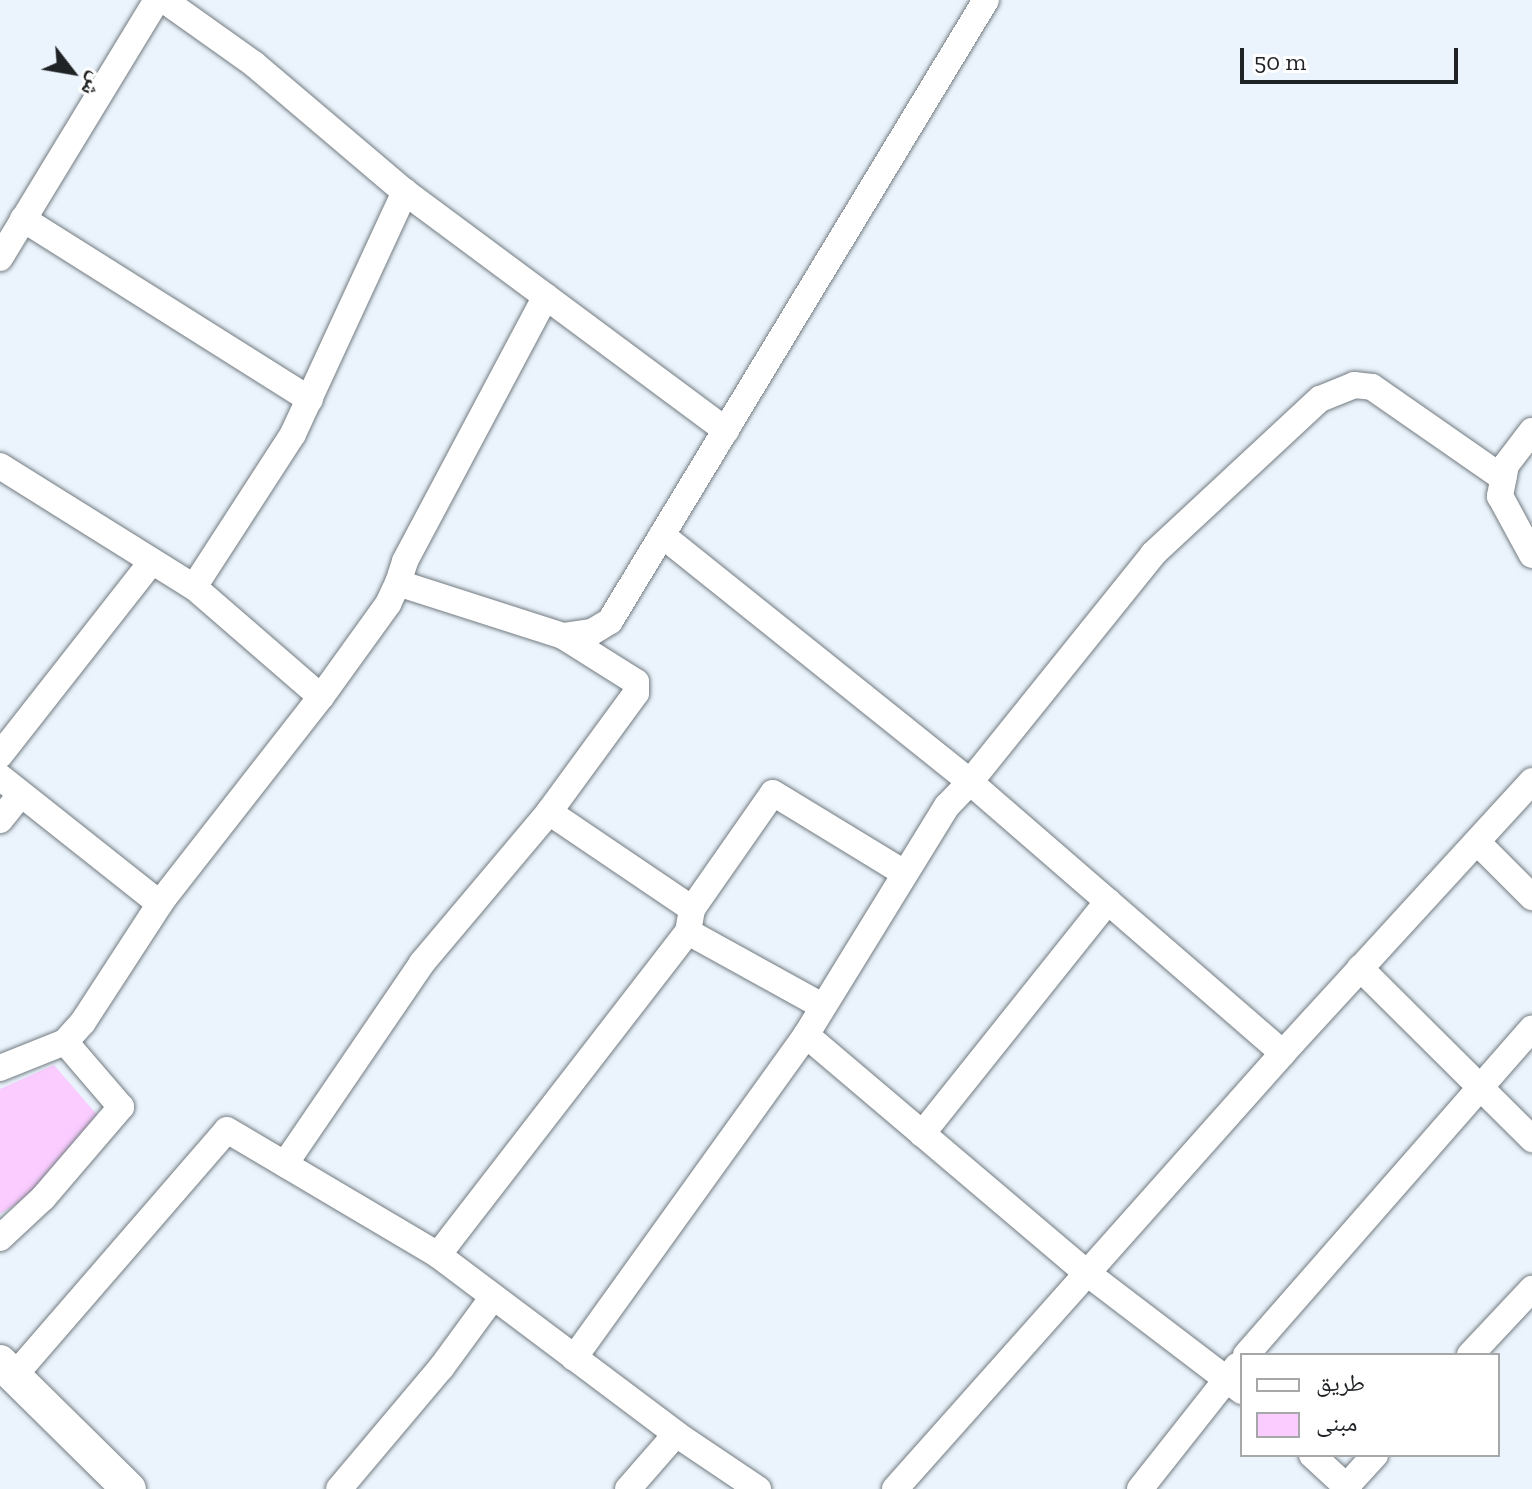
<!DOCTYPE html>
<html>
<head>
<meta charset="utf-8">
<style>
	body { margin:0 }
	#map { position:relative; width:1532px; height:1489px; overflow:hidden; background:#ebf4fc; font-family:"Zilla Slab","Noto Naskh Arabic",serif }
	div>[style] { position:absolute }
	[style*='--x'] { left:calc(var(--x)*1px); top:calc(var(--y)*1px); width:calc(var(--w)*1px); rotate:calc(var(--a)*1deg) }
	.building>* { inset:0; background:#faccff }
	.roads { filter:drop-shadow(0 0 2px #737b81) drop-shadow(0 0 2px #737b81) }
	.minor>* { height:26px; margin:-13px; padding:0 13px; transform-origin:13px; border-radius:13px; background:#fff }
	.tertiary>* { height:34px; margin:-17px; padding:0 17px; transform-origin:17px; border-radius:17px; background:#fff }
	span { translate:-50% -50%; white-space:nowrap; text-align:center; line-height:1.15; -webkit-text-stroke:7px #fff; paint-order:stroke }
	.legend { position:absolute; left:1240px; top:1353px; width:260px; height:104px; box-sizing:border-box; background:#fff; border:2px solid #a6a7a8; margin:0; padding:10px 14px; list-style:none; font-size:24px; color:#202326 }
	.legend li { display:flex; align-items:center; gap:16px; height:40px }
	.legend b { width:40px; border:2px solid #a6a7a8 }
	.north { position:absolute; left:32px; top:32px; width:80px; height:80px; -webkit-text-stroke:6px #fff; paint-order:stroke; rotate:121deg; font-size:22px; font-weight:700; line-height:32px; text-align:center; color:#202326 }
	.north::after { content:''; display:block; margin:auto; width:28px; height:36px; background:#202326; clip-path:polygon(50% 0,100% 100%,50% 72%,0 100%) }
	.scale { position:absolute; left:1240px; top:48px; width:218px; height:36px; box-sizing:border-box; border:4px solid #202326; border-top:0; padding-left:10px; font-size:24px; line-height:28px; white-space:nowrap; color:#202326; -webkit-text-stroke:6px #fff; paint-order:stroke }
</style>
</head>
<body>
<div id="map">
	<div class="building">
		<div style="clip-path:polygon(54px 1065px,99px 1117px,41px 1189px,0 1214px,0 1089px)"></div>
	</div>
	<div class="roads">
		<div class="minor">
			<div style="--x:164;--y:0;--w:110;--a:35.4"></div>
			<div style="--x:254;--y:64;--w:198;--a:40.3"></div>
			<div style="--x:405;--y:192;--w:400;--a:36.6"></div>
			<div style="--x:23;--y:219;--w:339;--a:32.2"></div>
			<div style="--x:0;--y:258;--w:302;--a:-58.7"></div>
			<div style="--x:1532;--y:431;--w:43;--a:127.4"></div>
			<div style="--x:1506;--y:465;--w:32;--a:101"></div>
			<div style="--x:1500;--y:496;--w:67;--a:61.5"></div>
			<div style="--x:0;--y:466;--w:229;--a:32"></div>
			<div style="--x:194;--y:587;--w:168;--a:40.9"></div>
			<div style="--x:662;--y:535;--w:395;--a:38.7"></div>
			<div style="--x:970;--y:782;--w:414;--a:40.9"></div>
			<div style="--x:398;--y:583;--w:23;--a:-72"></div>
			<div style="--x:405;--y:561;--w:300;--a:-62"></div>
			<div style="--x:194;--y:587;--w:182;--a:-57.1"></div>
			<div style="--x:293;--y:434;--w:267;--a:-65.2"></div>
			<div style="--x:0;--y:755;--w:246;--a:-51.9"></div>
			<div style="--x:0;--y:777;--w:204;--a:38.4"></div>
			<div style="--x:549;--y:812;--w:173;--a:34.1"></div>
			<div style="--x:0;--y:820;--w:33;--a:-51"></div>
			<div style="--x:1477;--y:842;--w:78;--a:45"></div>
			<div style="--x:688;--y:932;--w:153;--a:28.9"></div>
			<div style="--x:1360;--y:968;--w:243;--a:44.8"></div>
			<div style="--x:806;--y:1035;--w:368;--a:40.3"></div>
			<div style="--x:1087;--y:1273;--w:195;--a:37.3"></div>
			<div style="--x:0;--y:1068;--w:70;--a:-21.8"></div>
			<div style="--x:65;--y:1042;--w:27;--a:-48"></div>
			<div style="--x:83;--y:1022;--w:147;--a:-57"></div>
			<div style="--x:163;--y:899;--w:256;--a:-52"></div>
			<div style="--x:321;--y:697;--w:115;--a:-54.2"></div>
			<div style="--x:388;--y:604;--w:23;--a:-65"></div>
			<div style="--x:398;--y:583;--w:173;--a:17.8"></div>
			<div style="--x:563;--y:636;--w:29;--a:-8"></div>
			<div style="--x:592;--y:632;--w:21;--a:-31"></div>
			<div style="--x:610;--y:621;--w:726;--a:-58.81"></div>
			<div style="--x:922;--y:1134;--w:298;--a:-51.4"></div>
			<div style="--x:285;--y:1164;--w:243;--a:-55.7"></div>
			<div style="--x:422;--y:963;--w:197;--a:-49.9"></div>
			<div style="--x:549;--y:812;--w:147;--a:-53.8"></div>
			<div style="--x:636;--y:693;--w:11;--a:-90"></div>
			<div style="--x:636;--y:682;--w:86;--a:-147.8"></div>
			<div style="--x:0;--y:1238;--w:59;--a:-42.9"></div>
			<div style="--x:43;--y:1198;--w:120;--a:-49.4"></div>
			<div style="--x:121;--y:1107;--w:86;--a:-130.7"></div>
			<div style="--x:438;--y:1255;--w:408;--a:-52.3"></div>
			<div style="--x:688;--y:932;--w:23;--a:-80"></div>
			<div style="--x:692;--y:909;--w:141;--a:-55.1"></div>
			<div style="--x:773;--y:793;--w:153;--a:31.4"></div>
			<div style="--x:1246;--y:1355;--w:434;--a:-48.8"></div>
			<div style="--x:1470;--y:1355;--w:91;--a:-46.8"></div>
			<div style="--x:574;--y:1358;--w:398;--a:-54.3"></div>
			<div style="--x:806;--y:1035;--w:269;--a:-58.4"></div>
			<div style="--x:947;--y:806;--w:33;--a:-46"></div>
			<div style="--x:970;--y:782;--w:292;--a:-51.2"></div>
			<div style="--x:1153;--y:554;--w:228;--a:-42.9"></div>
			<div style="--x:1320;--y:399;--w:37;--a:-22"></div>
			<div style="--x:1354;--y:385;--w:18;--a:6"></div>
			<div style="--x:1372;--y:387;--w:160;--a:34.8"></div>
			<div style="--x:14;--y:1376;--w:325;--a:-49.1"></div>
			<div style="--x:227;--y:1130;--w:245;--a:30.6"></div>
			<div style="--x:438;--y:1255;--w:298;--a:36.9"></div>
			<div style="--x:676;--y:1434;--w:99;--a:33.9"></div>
			<div style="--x:1312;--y:1455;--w:50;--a:42.6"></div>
			<div style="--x:339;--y:1489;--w:158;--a:-49.9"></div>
			<div style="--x:441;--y:1368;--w:88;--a:-53.8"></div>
			<div style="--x:628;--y:1489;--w:73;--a:-48.9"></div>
			<div style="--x:895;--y:1489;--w:584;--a:-48.33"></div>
			<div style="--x:1283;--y:1053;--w:369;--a:-47.5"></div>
			<div style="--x:1140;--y:1489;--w:157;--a:-51.7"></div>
			<div style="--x:1344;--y:1489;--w:46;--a:-47.6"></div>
		</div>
		<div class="tertiary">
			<div style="--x:0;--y:1362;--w:181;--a:44.6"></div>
		</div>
	</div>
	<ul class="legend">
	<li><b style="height:10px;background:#fff"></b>طريق</li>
	<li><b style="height:22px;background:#faccff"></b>مبنى</li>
	</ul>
	<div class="north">ش</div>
	<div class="scale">50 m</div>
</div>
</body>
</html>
